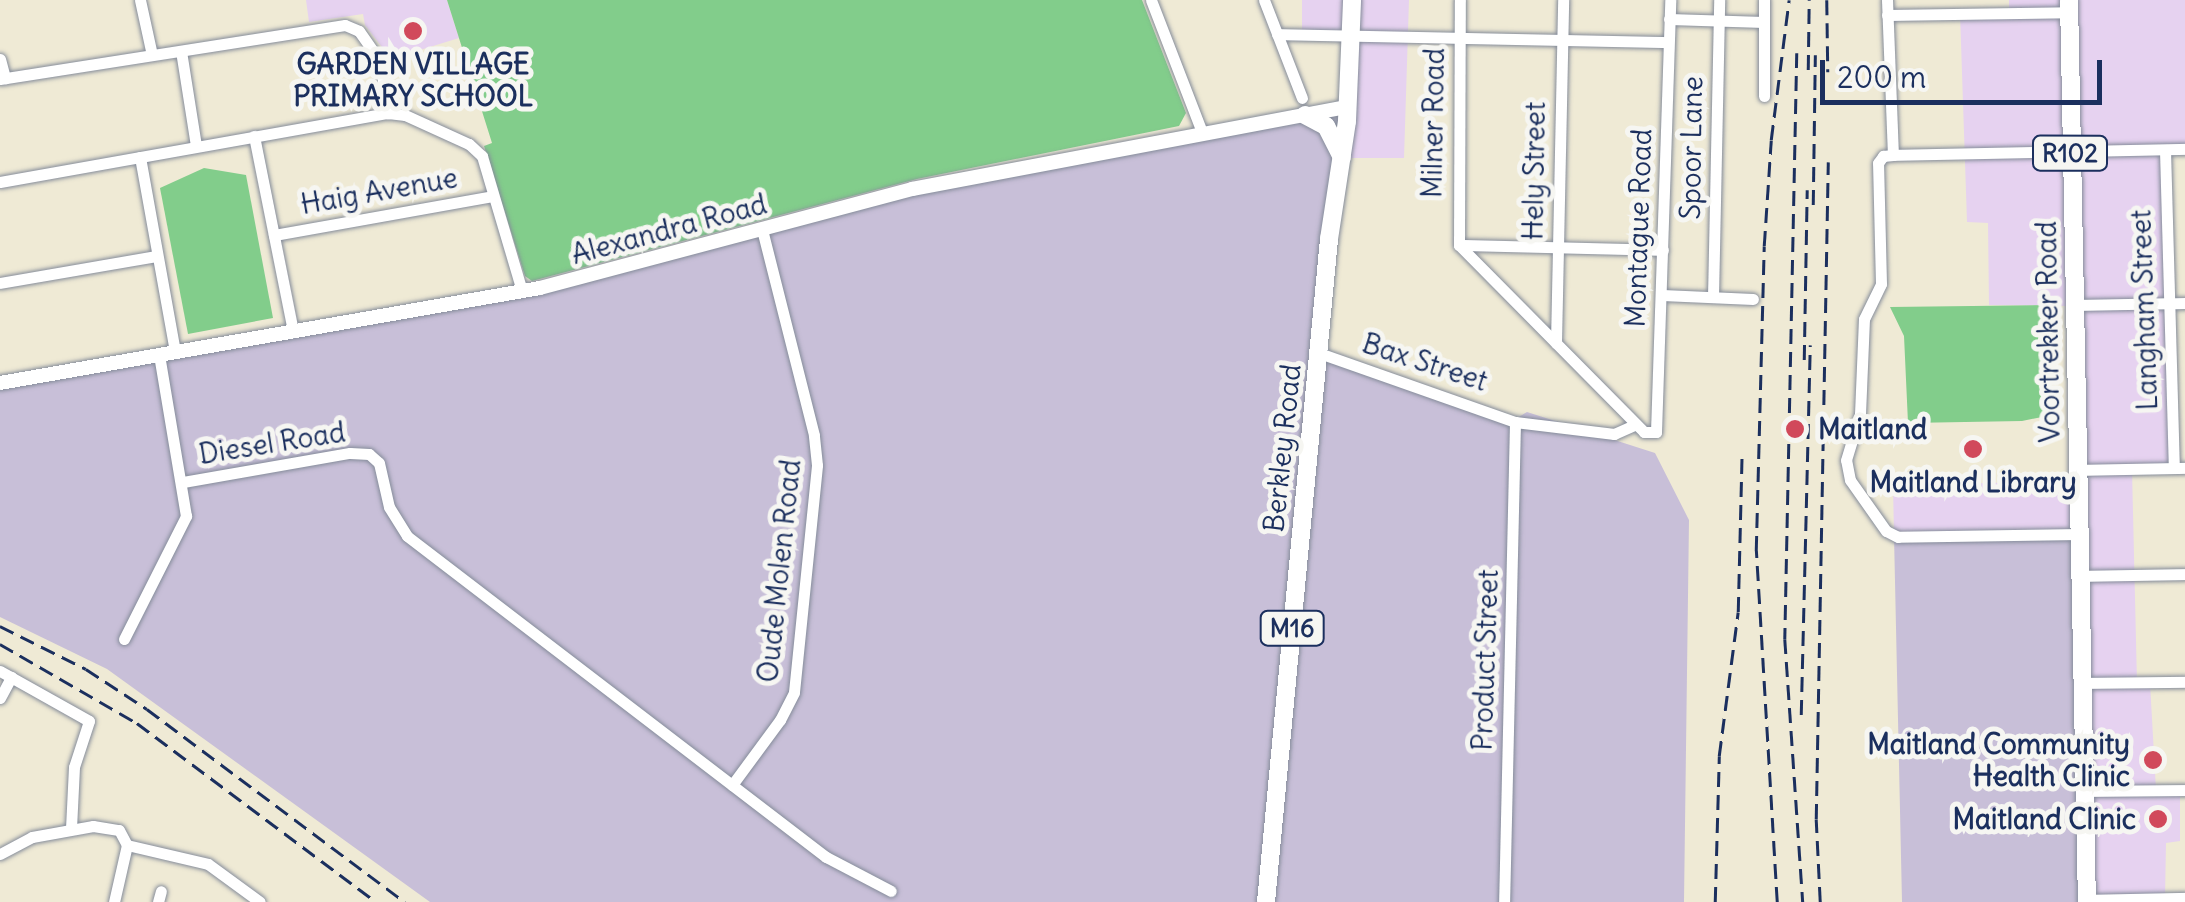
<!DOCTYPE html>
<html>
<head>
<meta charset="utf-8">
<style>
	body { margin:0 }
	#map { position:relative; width:2185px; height:902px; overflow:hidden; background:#efead5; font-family:Delius,sans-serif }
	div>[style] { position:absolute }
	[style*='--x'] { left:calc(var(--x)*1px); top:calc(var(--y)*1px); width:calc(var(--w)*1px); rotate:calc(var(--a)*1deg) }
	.built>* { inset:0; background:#e6d2f0 }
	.industrial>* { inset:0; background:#c8bfd8 }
	.green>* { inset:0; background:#82cd8b }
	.roads { filter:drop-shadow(0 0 2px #858c9a) drop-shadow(0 0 2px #858c9a) }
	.minor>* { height:11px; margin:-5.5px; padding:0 5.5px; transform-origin:5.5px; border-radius:5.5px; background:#fff }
	.tertiary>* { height:14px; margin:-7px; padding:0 7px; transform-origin:7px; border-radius:7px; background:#fff }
	.primary>* { height:18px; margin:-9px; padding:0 9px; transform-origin:9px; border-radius:9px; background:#fff }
	.rail>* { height:2.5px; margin-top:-1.25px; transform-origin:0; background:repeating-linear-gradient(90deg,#1b2f5e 0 15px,transparent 0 23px) }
	.dots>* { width:28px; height:28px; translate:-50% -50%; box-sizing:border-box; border:5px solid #f6f6f2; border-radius:50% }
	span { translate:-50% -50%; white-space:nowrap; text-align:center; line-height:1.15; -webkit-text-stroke:10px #f6f6f2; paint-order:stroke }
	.shield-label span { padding:2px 8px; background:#f6f6f2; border:2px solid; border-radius:8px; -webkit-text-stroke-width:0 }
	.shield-label { font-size:25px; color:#1b2f5e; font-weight:700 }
	.poi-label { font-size:28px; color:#1b2f5e; font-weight:700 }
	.left { translate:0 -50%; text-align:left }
	.right { translate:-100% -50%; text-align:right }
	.street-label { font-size:28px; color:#1b2f5e }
	.scale { position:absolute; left:1820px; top:60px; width:282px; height:45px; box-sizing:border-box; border:5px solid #1b2f5e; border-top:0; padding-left:12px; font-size:30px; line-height:35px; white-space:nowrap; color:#1b2f5e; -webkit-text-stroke:8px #f6f6f2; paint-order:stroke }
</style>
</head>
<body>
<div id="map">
	<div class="built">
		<div style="clip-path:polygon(306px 0,447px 0,459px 38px,391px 59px,365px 25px,363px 14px,309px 22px)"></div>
		<div style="clip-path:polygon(1302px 0,1409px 0,1404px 158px,1342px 158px,1351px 36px,1302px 35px)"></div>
		<div style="clip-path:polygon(2009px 0,2185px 0,2185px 149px,2166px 150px,2174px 468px,2132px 470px,2137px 683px,2150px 683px,2156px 790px,2180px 790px,2180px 841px,2166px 843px,2165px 898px,2087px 900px,1894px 536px,1893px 485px,2078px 481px,2074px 306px,1989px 305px,1988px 223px,1967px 222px,1960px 13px,2009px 12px)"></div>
	</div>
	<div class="industrial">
		<div style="clip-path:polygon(1348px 107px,1320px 353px,1514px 420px,1527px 412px,1655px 453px,1689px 520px,1684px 902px,430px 902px,107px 669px,0 617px,0 383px,540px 288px,912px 189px)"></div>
		<div style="clip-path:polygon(2080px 534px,2087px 899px,2185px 902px,1902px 902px,1894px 536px)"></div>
	</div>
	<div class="green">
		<div style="clip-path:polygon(447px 0,1142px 0,1186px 113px,1179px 126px,917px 179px,532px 281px,525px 276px,484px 146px,492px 143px)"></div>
		<div style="clip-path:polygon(204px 168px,246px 175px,273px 318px,188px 334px,160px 188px)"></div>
		<div style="clip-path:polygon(2050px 305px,2052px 415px,2022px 421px,1908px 423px,1904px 336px,1890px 307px)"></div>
	</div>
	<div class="roads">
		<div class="minor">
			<div style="--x:140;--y:0;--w:56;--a:77.7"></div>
			<div style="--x:1151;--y:0;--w:142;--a:68.9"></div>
			<div style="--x:1264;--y:0;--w:105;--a:68.8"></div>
			<div style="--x:1887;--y:0;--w:155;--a:87.8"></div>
			<div style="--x:1887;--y:15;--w:182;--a:-0.9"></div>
			<div style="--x:1669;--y:19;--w:95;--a:1.8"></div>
			<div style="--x:1277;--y:34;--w:391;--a:1.2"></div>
			<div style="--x:181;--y:51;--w:96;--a:81"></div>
			<div style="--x:0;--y:59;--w:20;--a:75"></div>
			<div style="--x:0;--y:79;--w:349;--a:-8.9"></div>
			<div style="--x:345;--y:25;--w:15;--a:23"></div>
			<div style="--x:359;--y:31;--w:37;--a:55"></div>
			<div style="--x:380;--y:61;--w:53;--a:81.3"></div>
			<div style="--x:1764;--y:96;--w:96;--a:-90"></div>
			<div style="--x:254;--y:136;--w:200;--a:78.7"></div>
			<div style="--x:2165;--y:150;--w:318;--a:88.4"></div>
			<div style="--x:140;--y:157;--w:198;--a:79.8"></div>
			<div style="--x:0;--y:182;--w:394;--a:-10.1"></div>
			<div style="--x:388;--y:113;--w:17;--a:7"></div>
			<div style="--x:405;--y:115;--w:70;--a:24.4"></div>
			<div style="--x:469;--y:144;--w:18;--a:43"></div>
			<div style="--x:482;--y:156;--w:141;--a:73.5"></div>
			<div style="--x:274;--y:235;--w:222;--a:-10.1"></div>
			<div style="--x:1459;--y:245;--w:263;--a:45.3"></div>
			<div style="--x:1644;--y:432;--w:12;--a:0"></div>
			<div style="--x:1656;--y:432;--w:432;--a:-88.1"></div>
			<div style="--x:1459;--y:245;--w:245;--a:-89.8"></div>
			<div style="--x:1459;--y:245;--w:204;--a:1.4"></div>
			<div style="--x:0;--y:283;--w:159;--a:-9.8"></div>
			<div style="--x:1662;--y:295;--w:91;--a:2.5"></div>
			<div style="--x:1713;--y:297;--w:297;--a:-88.8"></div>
			<div style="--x:2074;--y:305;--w:111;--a:-1"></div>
			<div style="--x:1556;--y:343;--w:343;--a:-88.8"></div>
			<div style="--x:1319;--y:353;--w:208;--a:19.4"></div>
			<div style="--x:1515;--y:422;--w:480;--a:91.3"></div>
			<div style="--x:1515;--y:422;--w:100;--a:6.9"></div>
			<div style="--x:1614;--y:434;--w:24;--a:-24"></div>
			<div style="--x:2079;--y:470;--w:106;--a:-1.1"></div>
			<div style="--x:183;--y:482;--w:169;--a:-9.9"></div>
			<div style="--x:350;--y:453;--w:19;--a:3"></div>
			<div style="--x:369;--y:454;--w:13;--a:42"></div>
			<div style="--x:379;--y:463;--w:45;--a:77.2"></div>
			<div style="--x:389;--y:507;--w:34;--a:58"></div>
			<div style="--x:407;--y:536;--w:528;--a:37.46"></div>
			<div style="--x:826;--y:857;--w:73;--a:27.6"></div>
			<div style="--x:2080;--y:534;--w:182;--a:179.1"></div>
			<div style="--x:1898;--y:537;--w:13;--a:-153"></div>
			<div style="--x:1886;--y:531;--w:62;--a:-125.2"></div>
			<div style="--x:1850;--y:480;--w:20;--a:-101"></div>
			<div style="--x:1846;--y:460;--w:48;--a:-73.1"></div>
			<div style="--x:1860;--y:414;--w:95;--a:-87.6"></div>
			<div style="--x:1864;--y:319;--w:39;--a:-64"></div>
			<div style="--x:1881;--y:284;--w:121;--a:-91.4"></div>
			<div style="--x:1878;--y:163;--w:9;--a:-54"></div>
			<div style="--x:1883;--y:156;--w:10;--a:-6"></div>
			<div style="--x:1893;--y:155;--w:292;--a:-1.2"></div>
			<div style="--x:2080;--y:576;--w:105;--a:-1.1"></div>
			<div style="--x:124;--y:639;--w:138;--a:-63.2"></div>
			<div style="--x:186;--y:516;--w:163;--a:-99.5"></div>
			<div style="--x:0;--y:671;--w:102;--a:29.3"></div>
			<div style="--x:89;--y:721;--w:48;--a:108.1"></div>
			<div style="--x:74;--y:767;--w:61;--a:92.8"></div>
			<div style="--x:2083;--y:683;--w:102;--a:-0.6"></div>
			<div style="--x:0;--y:698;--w:24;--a:-62"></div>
			<div style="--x:732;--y:785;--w:81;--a:-53.6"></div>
			<div style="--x:780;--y:720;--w:31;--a:-63"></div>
			<div style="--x:794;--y:692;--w:228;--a:-84.2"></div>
			<div style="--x:817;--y:465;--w:30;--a:-96"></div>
			<div style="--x:814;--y:435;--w:211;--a:-104.2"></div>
			<div style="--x:2084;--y:791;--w:101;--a:-0.6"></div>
			<div style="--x:127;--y:845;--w:83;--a:13.2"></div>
			<div style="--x:208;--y:864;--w:64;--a:36.2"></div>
			<div style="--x:0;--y:854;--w:36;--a:-28"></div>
			<div style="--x:32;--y:837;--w:62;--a:-10.2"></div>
			<div style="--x:93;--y:826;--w:26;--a:9"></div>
			<div style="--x:119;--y:830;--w:17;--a:62"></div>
			<div style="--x:2087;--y:900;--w:98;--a:-1.2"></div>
			<div style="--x:114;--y:902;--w:58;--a:-77.2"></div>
			<div style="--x:158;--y:902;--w:11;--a:-75"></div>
		</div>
		<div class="tertiary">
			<div style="--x:0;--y:383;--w:548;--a:-9.98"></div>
			<div style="--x:540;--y:288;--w:385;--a:-14.9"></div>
			<div style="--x:912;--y:189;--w:444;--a:-10.7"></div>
		</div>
		<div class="primary">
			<div style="--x:2069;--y:0;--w:902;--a:88.86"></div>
			<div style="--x:1305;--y:115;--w:24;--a:28"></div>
			<div style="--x:1326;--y:126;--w:35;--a:63"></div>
			<div style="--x:1266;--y:902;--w:666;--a:-84.57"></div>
			<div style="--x:1329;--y:239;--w:119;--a:-81.3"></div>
			<div style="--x:1347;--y:121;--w:121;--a:-87.6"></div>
		</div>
	</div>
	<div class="rail">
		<div style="--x:1827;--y:0;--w:72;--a:89.2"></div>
		<div style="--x:1797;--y:53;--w:586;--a:91.17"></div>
		<div style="--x:1785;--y:639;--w:264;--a:86.1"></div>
		<div style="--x:1808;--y:70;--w:70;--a:-89.2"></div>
		<div style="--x:1813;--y:205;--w:150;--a:-89.2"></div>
		<div style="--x:1804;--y:360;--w:170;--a:-89"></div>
		<div style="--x:0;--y:626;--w:96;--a:26.6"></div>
		<div style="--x:86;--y:669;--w:73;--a:33.3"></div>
		<div style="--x:147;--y:709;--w:322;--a:36.8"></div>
		<div style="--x:0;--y:644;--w:158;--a:30"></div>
		<div style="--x:137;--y:723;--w:299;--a:36.8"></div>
		<div style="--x:1801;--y:715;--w:370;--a:-88.6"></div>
		<div style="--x:1715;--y:902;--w:146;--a:-88.4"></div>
		<div style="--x:1719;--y:756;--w:145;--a:-82.5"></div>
		<div style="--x:1738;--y:612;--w:160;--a:-88.6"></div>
		<div style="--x:1777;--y:902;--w:352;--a:-93.4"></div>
		<div style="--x:1756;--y:551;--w:305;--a:-88.5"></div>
		<div style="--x:1764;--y:246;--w:106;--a:-86.2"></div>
		<div style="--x:1771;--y:140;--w:141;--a:-82.7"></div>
		<div style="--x:1820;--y:902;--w:83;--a:-92.8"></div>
		<div style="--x:1816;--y:819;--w:657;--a:-88.95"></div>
	</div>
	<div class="dots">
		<div style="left:413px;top:31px;background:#d1495b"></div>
		<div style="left:1795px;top:429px;background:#d1495b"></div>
		<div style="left:1973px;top:449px;background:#d1495b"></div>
		<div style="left:2153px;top:760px;background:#d1495b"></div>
		<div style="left:2158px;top:819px;background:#d1495b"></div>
	</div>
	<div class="shield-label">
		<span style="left:2070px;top:153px">R102</span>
		<span style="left:1292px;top:628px">M16</span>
	</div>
	<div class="poi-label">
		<span style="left:413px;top:80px">GARDEN VILLAGE<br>PRIMARY SCHOOL</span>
		<span class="left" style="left:1818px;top:429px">Maitland</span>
		<span style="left:1973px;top:482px">Maitland Library</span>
		<span class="right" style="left:2130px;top:760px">Maitland Community<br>Health Clinic</span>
		<span class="right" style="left:2136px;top:819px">Maitland Clinic</span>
	</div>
	<div class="street-label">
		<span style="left:1433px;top:123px;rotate:-89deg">Milner Road</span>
		<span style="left:1691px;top:148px;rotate:-89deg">Spoor Lane</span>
		<span style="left:1534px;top:171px;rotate:-89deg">Hely Street</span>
		<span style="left:379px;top:191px;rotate:-10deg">Haig Avenue</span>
		<span style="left:1638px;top:228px;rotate:-88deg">Montague Road</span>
		<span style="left:669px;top:229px;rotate:-15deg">Alexandra Road</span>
		<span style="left:2144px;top:310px;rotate:-92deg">Langham Street</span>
		<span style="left:2048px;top:332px;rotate:-91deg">Voortrekker Road</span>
		<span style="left:1425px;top:362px;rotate:18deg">Bax Street</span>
		<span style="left:272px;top:443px;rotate:-9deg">Diesel Road</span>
		<span style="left:1282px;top:448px;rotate:-84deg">Berkley Road</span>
		<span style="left:779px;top:571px;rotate:-84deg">Oude Molen Road</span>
		<span style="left:1485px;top:660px;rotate:-88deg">Product Street</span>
	</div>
	<div class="scale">200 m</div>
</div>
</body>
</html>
